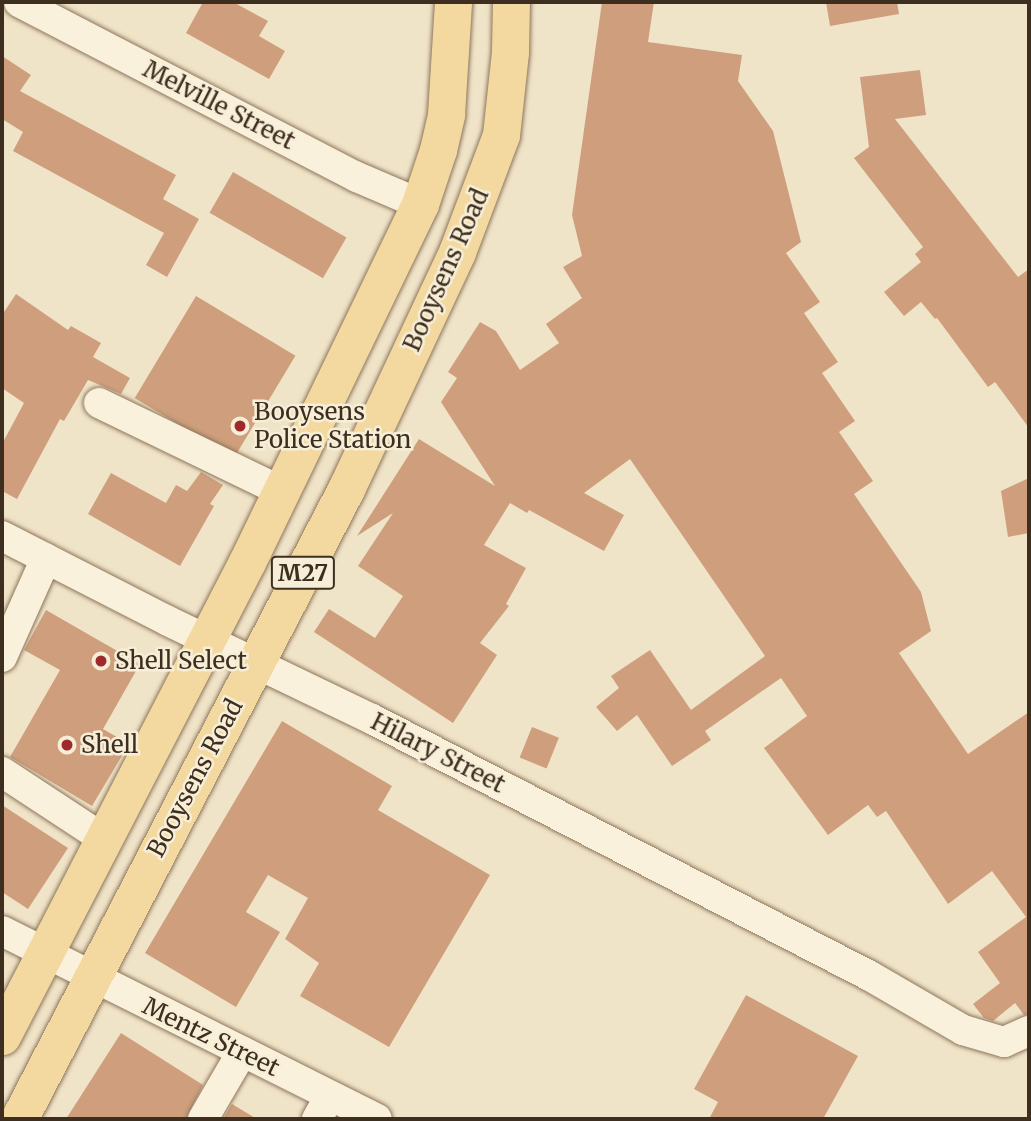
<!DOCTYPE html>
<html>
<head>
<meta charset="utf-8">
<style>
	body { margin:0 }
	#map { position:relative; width:1031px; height:1121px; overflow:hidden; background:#f0e4c8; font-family:Merriweather,serif }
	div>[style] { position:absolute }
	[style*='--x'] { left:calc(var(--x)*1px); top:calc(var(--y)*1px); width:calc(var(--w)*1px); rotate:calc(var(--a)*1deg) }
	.building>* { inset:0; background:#cf9f7d; transform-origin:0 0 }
	.roads { filter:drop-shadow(0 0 2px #8d765c) drop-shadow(0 0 2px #8d765c) }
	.minor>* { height:30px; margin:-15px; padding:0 15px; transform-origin:15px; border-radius:15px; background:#faf1dc }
	.major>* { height:37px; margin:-18.5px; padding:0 18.5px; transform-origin:18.5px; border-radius:18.5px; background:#f3d9a0 }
	.dots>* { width:19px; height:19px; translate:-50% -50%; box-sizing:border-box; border:4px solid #f7eed8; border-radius:50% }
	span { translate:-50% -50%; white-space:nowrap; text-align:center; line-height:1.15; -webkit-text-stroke:5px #f7eed8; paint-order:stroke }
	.shield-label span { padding:2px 5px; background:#f7eed8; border:2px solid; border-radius:5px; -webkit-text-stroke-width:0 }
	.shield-label { font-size:23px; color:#3d2e20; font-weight:700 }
	.street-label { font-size:24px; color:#3d2e20 }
	.poi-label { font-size:24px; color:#3d2e20 }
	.left { translate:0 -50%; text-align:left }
	.frame { position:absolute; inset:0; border:4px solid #3d2e20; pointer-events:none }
</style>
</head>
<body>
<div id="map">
	<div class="building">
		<div style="clip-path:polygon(203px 2px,233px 2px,268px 21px,259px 36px,285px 51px,269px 79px,186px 33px)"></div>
		<div style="clip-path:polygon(602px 2px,654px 2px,648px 42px,742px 55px,738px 81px,773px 131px,801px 242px,786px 253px,820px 302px,804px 313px,838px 362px,822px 373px,855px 421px,839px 432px,873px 481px,854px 494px,921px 592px,931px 631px,899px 653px,968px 754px,1029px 712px,1029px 1014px,1024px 1015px,1015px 1003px,993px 1021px,984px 1018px,973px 1004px,1000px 983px,978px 952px,1026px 917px,992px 871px,948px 904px,886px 811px,877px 817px,868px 805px,828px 835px,764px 748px,807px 716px,781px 678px,705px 731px,711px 740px,672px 766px,637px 715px,617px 731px,596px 707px,619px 688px,611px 676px,650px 650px,691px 710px,765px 656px,630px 459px,584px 493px,624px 515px,604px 551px,529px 510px,527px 513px,510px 503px,484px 545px,526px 568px,506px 604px,509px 606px,480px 643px,497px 655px,453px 723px,314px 632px,329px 609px,375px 638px,403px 596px,358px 566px,393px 513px,357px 536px,419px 439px,495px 486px,441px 402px,457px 378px,448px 372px,480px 322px,496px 331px,520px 370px,559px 343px,546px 324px,582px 298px,563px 267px,582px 256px,572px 215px)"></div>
		<div style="clip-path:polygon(826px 2px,897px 2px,899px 14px,830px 26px)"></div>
		<div style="clip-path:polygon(2px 56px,31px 75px,20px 91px,176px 175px,163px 199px,199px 219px,167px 277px,146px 265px,164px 233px,13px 151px,23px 132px,2px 119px)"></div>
		<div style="clip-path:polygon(920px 70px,926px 115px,895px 119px,1018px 277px,1029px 269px,1029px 428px,995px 382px,988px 387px,937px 318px,935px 319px,921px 302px,904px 316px,884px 292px,921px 262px,915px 254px,923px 247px,854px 158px,869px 147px,860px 77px)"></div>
		<div style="left:233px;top:172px;width:131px;height:47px;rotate:30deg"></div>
		<div style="clip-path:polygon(16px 294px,68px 330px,71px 326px,101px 343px,93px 357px,130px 378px,121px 394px,88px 380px,64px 421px,60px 419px,17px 499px,2px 491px,2px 444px,24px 403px,2px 388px,2px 315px)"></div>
		<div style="left:196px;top:296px;width:116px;height:119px;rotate:31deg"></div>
		<div style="clip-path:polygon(201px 472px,223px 485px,210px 504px,214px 506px,180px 566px,88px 514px,111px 473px,166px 503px,176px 485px,187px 491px)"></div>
		<div style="clip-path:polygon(1029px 478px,1029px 533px,1008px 537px,1001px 491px)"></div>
		<div style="clip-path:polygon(46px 610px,140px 664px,103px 729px,129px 744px,92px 806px,10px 757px,60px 670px,24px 650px)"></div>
		<div style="clip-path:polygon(282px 721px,392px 786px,378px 810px,490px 875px,389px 1047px,300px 996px,319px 963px,285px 939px,308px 898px,268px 875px,246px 912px,280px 932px,236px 1007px,145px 953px)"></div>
		<div style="left:532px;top:727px;width:29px;height:33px;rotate:22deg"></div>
		<div style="clip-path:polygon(2px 805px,68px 848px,28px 909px,2px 892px)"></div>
		<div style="clip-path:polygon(746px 995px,858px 1056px,823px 1119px,709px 1119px,718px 1102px,694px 1089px)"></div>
		<div style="clip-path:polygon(121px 1033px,203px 1085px,186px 1119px,66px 1119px)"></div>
		<div style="clip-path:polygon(232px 1104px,257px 1119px,223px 1119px)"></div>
	</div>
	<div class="roads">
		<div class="minor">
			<div style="--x:19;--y:2;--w:381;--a:27.4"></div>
			<div style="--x:357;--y:177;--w:69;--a:23.2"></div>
			<div style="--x:99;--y:403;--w:202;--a:25.8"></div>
			<div style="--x:2;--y:536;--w:186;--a:27.1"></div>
			<div style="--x:168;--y:621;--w:226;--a:25.7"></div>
			<div style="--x:372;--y:719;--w:560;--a:27.3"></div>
			<div style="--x:870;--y:976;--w:108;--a:30.1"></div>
			<div style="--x:963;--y:1030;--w:43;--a:16.3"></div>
			<div style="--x:1004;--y:1042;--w:27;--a:-24"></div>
			<div style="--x:2;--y:657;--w:108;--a:-66"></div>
			<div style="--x:2;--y:772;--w:122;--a:33.3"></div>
			<div style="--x:2;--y:931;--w:419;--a:26.6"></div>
			<div style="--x:203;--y:1119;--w:78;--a:-59.8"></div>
			<div style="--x:317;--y:1119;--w:26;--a:-61"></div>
		</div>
		<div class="major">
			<div style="--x:2;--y:1036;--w:534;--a:-62.67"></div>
			<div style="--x:247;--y:562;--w:398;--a:-64.2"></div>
			<div style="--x:420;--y:204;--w:57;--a:-71.6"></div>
			<div style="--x:438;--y:150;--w:37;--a:-77"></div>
			<div style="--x:446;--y:114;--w:112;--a:-86.4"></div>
			<div style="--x:19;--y:1119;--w:712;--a:-62.57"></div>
			<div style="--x:347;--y:487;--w:259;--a:-64.9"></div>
			<div style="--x:457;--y:252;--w:125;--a:-69.4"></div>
			<div style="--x:501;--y:135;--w:83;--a:-83.8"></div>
			<div style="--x:510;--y:52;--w:50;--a:-88.9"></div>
		</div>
	</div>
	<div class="dots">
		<div style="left:240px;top:426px;background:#9e2a2b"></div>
		<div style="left:101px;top:661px;background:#9e2a2b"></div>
		<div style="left:67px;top:745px;background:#9e2a2b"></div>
	</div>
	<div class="shield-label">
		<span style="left:303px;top:573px">M27</span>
	</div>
	<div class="street-label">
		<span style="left:219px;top:105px;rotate:27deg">Melville Street</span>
		<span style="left:446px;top:270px;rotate:-66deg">Booysens Road</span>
		<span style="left:438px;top:753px;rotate:27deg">Hilary Street</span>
		<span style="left:195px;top:778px;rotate:-62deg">Booysens Road</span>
		<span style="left:211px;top:1037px;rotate:26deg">Mentz Street</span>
	</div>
	<div class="poi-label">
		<span class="left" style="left:254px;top:426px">Booysens<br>Police Station</span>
		<span class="left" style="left:115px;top:661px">Shell Select</span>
		<span class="left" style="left:81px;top:745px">Shell</span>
	</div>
	<div class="frame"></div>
</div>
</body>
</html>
